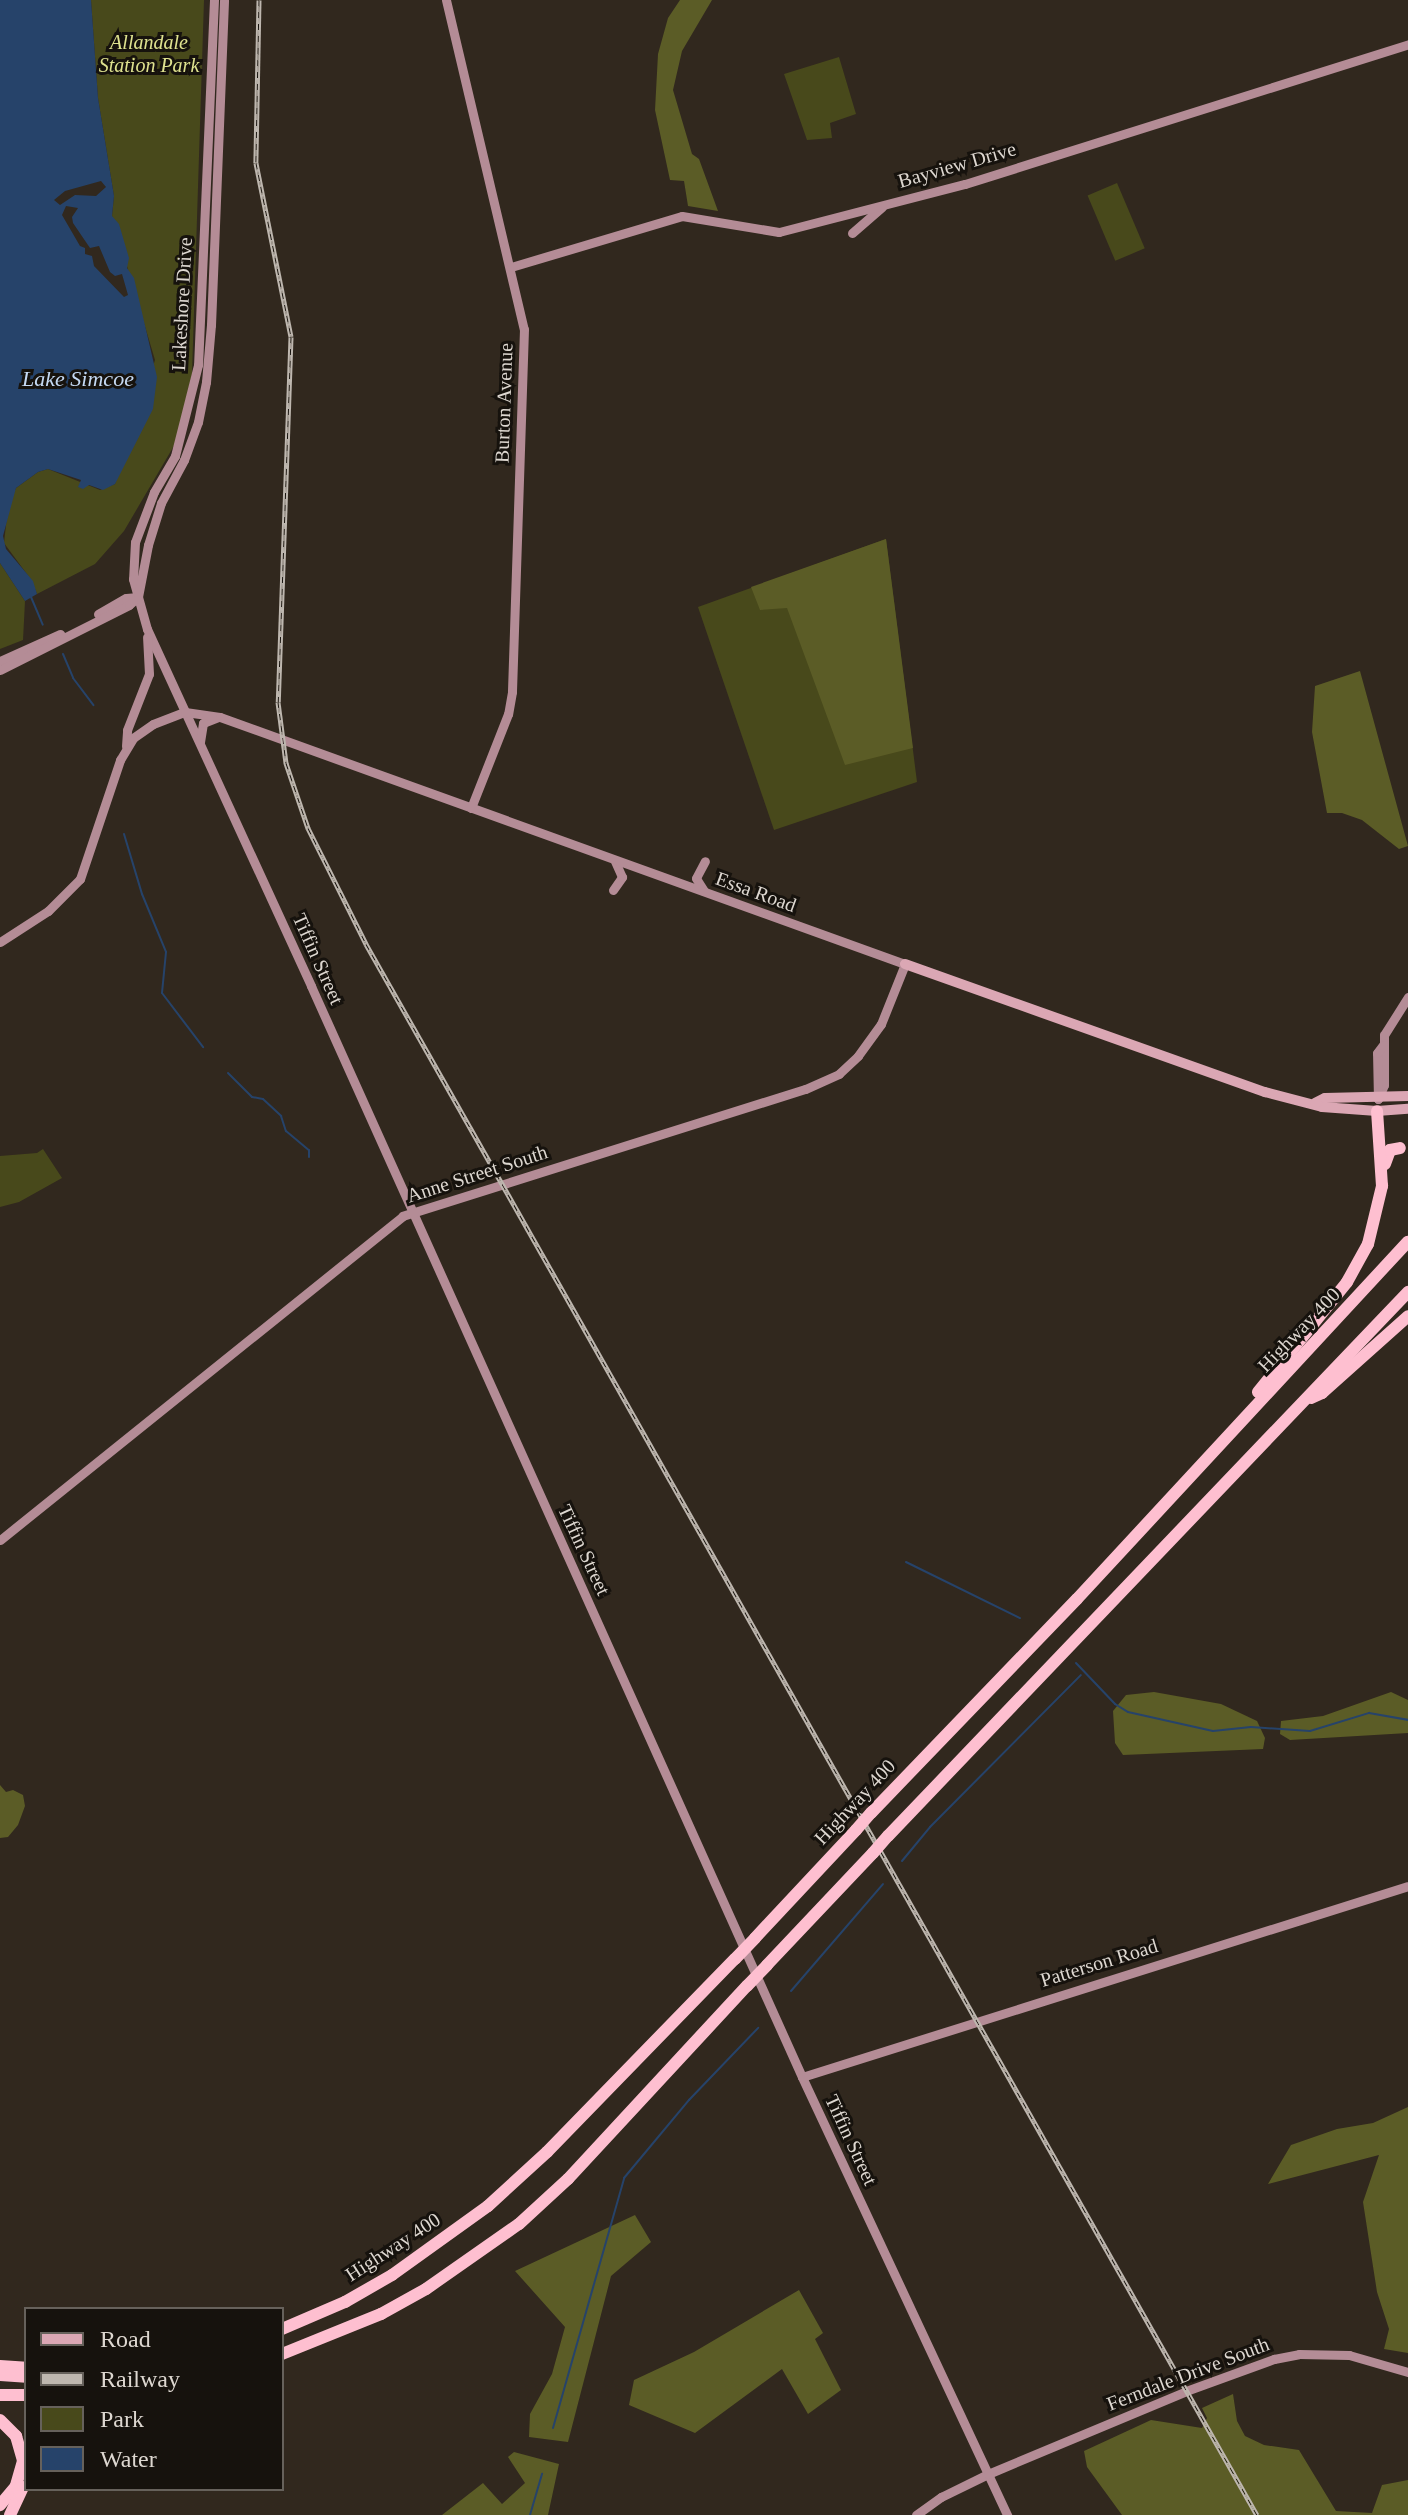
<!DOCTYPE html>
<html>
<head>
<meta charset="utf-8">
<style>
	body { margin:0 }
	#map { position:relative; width:1408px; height:2515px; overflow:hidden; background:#31281e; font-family:Georgia,serif }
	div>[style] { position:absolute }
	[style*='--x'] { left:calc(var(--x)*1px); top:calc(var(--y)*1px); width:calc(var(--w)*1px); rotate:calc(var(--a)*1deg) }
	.green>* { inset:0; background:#48491b; transform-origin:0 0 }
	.forest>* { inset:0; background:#5b5c26 }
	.water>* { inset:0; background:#26436a }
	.stream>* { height:2px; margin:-1px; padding:0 1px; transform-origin:1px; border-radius:1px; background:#26436a }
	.secondary>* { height:9px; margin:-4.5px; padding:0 4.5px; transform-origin:4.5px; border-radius:4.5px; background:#b48c96 }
	.primary>* { height:10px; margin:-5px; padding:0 5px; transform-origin:5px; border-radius:5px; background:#dba7b4 }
	.highway>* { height:12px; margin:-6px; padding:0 6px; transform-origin:6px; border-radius:6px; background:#febfd0 }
	.rail>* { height:5px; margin-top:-2.5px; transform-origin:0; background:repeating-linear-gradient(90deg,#16120d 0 6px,#beb7af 0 12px); box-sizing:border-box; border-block:2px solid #beb7af }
	.highway-bridge>* { height:12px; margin:-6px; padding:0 6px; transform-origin:6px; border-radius:6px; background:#febfd0 }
	span { translate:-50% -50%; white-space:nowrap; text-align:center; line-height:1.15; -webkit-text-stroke:6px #16120d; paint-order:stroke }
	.park-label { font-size:20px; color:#dfe28f; font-style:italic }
	.street-label { font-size:20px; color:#ddd7d0 }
	.water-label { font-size:22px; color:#c5d9f3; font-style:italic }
	.legend { position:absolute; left:24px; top:2307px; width:260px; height:184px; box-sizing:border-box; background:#16120d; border:2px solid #66615b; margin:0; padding:10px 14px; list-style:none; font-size:24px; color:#ddd7d0 }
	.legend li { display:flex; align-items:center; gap:16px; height:40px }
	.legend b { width:40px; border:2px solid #66615b }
</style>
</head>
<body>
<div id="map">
	<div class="green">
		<div style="clip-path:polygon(91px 0,204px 0,192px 374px,175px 444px,124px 531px,95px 564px,37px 594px,32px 581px,4px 543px,8px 507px,16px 488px,38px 472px,48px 469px,100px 490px,115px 484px,155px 360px,112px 216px,114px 196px,98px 98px)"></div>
		<div style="clip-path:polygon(839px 57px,856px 114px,830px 123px,832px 138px,807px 140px,784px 74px)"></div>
		<div style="left:1117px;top:183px;width:71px;height:32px;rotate:67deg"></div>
		<div style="clip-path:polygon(886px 539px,917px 782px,774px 830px,698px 607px)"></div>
		<div style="clip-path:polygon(0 563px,25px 601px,23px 640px,0 649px)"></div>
		<div style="clip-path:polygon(43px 1149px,62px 1178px,19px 1202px,0 1207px,0 1156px,37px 1153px)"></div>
	</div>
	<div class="forest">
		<div style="clip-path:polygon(680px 0,712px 0,682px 51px,673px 90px,692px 154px,699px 159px,718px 211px,688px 206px,684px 181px,670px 180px,655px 110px,658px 54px,668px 18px)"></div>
		<div style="clip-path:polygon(886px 539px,913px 748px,845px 765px,787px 608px,760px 610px,751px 587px)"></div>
		<div style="clip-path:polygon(1360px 671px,1408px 846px,1399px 849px,1362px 820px,1342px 813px,1327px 813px,1312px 732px,1315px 686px)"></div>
		<div style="clip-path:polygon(1154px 1692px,1221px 1704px,1257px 1721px,1265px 1738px,1263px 1749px,1123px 1755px,1115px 1743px,1113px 1711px,1126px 1695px)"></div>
		<div style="clip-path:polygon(1391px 1692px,1408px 1700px,1408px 1733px,1290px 1740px,1280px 1734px,1281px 1721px,1323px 1716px)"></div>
		<div style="clip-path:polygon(0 1785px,6px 1792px,13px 1790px,23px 1795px,25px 1806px,18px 1825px,8px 1837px,0 1838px)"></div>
		<div style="clip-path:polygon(1408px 2107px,1408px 2353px,1384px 2349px,1389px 2329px,1377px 2292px,1363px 2202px,1379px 2155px,1268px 2184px,1291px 2145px,1337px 2129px,1373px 2123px)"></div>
		<div style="clip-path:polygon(635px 2215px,651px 2242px,611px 2276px,568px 2442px,529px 2437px,530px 2414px,552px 2374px,565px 2327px,515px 2271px)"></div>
		<div style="clip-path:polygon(799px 2290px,823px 2333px,815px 2339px,841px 2390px,808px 2414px,782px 2369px,695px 2433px,629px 2405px,634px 2380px,694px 2352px)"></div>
		<div style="clip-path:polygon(1233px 2394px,1237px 2421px,1245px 2436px,1264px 2445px,1299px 2450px,1336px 2511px,1372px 2513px,1382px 2485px,1408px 2480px,1408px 2515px,1122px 2515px,1087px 2467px,1084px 2451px,1151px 2420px,1202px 2428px,1207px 2418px,1202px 2408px)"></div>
		<div style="clip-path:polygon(514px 2452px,559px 2464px,548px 2515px,442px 2515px,483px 2483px,502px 2504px,525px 2483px,508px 2457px)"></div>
	</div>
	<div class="water">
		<div style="clip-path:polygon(evenodd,0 0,91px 0,98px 98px,114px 196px,112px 216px,119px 224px,129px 258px,127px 268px,134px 278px,157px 377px,153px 409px,115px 484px,103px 490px,89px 485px,83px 489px,78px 487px,81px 480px,48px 469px,38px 472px,16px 488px,3px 536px,6px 549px,33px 581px,37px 594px,25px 601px,0 563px,0 0,101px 181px,106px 187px,96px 196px,75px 195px,60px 205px,54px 200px,65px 191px,101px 181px,0 0,66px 206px,78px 208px,72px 217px,73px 223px,90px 248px,99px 246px,110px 272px,115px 276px,122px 274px,128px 295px,124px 297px,94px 266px,92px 256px,85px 254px,85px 248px,80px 246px,62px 215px,66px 206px)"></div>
	</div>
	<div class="stream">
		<div style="--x:31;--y:597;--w:30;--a:67"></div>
		<div style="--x:63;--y:654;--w:26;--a:67"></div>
		<div style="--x:73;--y:678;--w:34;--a:53"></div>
		<div style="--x:124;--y:834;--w:63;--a:73.3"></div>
		<div style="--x:142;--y:894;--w:63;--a:67.5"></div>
		<div style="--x:166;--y:952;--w:41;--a:95.6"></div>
		<div style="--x:162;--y:993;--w:68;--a:52.8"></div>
		<div style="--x:228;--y:1073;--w:34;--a:45"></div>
		<div style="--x:252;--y:1097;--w:11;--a:10"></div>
		<div style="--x:263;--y:1099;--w:25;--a:43"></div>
		<div style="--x:281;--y:1116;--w:16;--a:72"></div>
		<div style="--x:286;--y:1131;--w:30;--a:40"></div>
		<div style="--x:309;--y:1150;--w:7;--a:90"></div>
		<div style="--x:906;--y:1562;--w:127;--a:26.2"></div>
		<div style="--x:1076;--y:1663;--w:57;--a:46.4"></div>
		<div style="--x:1115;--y:1704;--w:15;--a:32"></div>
		<div style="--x:1128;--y:1712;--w:87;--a:12.6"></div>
		<div style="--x:1213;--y:1731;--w:38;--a:-6"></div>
		<div style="--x:1251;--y:1727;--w:59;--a:3.9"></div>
		<div style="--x:1310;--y:1731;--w:62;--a:-17"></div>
		<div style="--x:1369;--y:1713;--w:40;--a:10"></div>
		<div style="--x:902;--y:1861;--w:44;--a:-50.5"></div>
		<div style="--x:930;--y:1827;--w:214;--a:-45.2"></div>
		<div style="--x:791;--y:1991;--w:141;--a:-49.3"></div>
		<div style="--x:553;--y:2428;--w:260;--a:-74.1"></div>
		<div style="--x:624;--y:2178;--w:102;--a:-50.2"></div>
		<div style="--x:689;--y:2100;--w:100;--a:-46.2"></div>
		<div style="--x:530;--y:2515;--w:43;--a:-73.7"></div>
	</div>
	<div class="secondary">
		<div style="--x:214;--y:0;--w:365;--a:92.5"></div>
		<div style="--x:198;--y:365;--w:94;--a:104.2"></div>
		<div style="--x:175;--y:456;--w:42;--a:120.3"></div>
		<div style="--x:154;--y:492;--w:53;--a:110.8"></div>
		<div style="--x:135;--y:542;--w:37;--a:93"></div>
		<div style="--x:133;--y:579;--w:52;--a:74.4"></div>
		<div style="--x:147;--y:629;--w:393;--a:65.3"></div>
		<div style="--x:311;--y:986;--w:1196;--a:65.77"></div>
		<div style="--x:802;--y:2077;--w:484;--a:64.9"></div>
		<div style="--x:446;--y:0;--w:338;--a:76.7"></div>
		<div style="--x:524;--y:329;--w:363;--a:91.9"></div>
		<div style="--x:512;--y:692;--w:22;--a:100"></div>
		<div style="--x:508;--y:714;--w:101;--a:111.5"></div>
		<div style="--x:852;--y:233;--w:40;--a:-41"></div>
		<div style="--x:511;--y:267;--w:178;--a:-16.6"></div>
		<div style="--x:682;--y:216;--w:98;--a:9.4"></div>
		<div style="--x:779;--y:232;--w:192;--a:-14.5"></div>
		<div style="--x:965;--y:184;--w:465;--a:-17.5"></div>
		<div style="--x:98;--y:614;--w:32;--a:-30"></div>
		<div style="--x:126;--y:598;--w:12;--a:-5"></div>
		<div style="--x:0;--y:661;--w:66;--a:-24.2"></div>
		<div style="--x:0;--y:670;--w:144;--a:-26.7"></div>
		<div style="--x:129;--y:605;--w:12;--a:-42"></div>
		<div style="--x:138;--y:597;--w:53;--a:-79.1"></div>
		<div style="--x:148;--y:545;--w:44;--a:-72.8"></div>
		<div style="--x:161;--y:503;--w:49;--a:-61.9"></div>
		<div style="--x:184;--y:460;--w:40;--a:-69.8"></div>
		<div style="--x:198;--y:422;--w:41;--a:-78.7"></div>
		<div style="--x:206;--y:382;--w:57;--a:-85"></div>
		<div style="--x:211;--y:325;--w:325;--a:-87.7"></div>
		<div style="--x:200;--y:742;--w:19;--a:-81"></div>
		<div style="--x:203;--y:723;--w:17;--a:-21"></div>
		<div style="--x:126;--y:746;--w:16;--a:-86"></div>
		<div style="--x:127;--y:730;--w:60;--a:-68.6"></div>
		<div style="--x:149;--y:674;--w:37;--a:-93"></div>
		<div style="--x:613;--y:890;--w:16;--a:-55"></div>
		<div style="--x:622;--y:877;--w:17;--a:-114"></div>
		<div style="--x:704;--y:891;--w:15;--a:-122"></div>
		<div style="--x:696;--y:878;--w:19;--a:-62"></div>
		<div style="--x:0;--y:942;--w:57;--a:-32.9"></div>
		<div style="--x:48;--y:911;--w:45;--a:-45"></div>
		<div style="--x:80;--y:879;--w:126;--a:-71.4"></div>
		<div style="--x:120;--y:760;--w:26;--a:-59"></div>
		<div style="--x:133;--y:738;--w:24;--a:-35"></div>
		<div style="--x:153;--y:724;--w:34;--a:-21"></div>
		<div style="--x:185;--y:712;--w:35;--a:8"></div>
		<div style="--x:220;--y:717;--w:728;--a:19.83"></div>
		<div style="--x:905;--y:964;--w:65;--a:111.8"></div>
		<div style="--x:881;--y:1024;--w:39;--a:126"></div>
		<div style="--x:858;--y:1056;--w:26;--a:137"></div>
		<div style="--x:839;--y:1074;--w:37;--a:156"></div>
		<div style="--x:805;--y:1089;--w:422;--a:162.5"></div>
		<div style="--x:403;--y:1216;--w:517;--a:141.2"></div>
		<div style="--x:1378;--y:1099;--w:15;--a:-67"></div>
		<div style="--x:1384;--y:1085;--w:50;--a:-90"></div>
		<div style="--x:1384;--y:1035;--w:45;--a:-57.7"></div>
		<div style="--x:1378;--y:1099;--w:46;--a:-91.2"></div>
		<div style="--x:1377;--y:1053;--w:10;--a:-53"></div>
		<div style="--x:802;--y:2077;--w:635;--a:-17.49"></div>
		<div style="--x:916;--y:2515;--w:31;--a:-36"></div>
		<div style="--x:941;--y:2497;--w:52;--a:-26.1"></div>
		<div style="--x:988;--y:2474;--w:215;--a:-22.7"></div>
		<div style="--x:1186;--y:2391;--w:94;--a:-20"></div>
		<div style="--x:1274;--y:2359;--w:25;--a:-11"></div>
		<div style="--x:1299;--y:2354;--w:50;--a:1.1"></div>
		<div style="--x:1349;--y:2355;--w:61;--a:16.1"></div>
	</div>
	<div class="primary">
		<div style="--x:905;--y:964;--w:382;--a:19.6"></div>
		<div style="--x:1265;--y:1092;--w:59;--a:14.7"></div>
		<div style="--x:1322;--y:1107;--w:55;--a:4.2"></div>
		<div style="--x:1377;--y:1111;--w:31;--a:-4"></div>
		<div style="--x:1315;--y:1103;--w:11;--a:-27"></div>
		<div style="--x:1325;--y:1098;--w:83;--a:-1.4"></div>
	</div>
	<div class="highway">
		<div style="--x:1385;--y:1164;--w:15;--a:-70"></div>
		<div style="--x:1390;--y:1150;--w:10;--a:-11"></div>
		<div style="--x:1258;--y:1392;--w:141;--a:-51"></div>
		<div style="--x:1347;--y:1282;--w:43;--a:-61.1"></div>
		<div style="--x:1368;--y:1244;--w:60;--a:-76.4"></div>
		<div style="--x:1382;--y:1186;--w:75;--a:-93.8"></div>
		<div style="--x:1311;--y:1398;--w:12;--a:-24"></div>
		<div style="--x:1322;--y:1393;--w:115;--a:-41.8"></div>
		<div style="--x:871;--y:1813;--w:297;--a:-46.1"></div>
		<div style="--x:1077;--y:1599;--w:487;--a:-47.2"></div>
		<div style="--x:888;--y:1836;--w:753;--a:-46.29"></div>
		<div style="--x:755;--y:1938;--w:148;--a:-46.9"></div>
		<div style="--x:767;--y:1965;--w:154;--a:-46.6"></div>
		<div style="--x:282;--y:2329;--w:69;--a:-23.2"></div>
		<div style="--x:345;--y:2302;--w:54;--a:-29.9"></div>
		<div style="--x:392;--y:2275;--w:118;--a:-35.7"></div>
		<div style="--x:488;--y:2206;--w:80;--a:-42.5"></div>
		<div style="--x:547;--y:2152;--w:269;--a:-45.8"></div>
		<div style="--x:282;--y:2354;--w:107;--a:-22"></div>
		<div style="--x:381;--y:2314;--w:51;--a:-29.1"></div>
		<div style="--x:426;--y:2289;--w:113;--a:-35"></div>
		<div style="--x:519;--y:2224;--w:67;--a:-42.6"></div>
		<div style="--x:568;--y:2179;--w:263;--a:-47.2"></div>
		<div style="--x:0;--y:2366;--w:26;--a:4"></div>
		<div style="--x:0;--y:2375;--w:26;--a:4"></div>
		<div style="--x:0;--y:2395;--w:26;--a:0"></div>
		<div style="--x:0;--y:2420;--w:23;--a:45"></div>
		<div style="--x:16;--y:2436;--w:26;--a:74"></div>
		<div style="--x:23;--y:2461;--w:26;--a:106"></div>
		<div style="--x:16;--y:2486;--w:25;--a:130"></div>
		<div style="--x:10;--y:2515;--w:31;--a:-65"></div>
	</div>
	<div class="rail">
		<div style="--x:259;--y:0;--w:163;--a:91.1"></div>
		<div style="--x:256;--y:163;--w:177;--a:78.6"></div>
		<div style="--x:291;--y:337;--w:365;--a:92"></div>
		<div style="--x:278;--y:702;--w:62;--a:82.5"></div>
		<div style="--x:286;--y:763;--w:69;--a:71.3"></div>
		<div style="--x:308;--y:828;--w:130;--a:63.4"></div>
		<div style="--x:366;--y:944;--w:1806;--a:60.44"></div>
	</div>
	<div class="highway-bridge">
		<div style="--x:856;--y:1830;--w:23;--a:-49"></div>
		<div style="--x:873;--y:1853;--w:23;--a:-49"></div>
		<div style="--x:735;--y:1959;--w:29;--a:-46"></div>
		<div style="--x:747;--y:1986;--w:29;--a:-46"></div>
	</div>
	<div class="park-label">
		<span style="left:149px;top:54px">Allandale<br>Station Park</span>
	</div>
	<div class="street-label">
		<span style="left:957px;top:165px;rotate:-16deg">Bayview Drive</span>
		<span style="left:182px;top:304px;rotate:-87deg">Lakeshore Drive</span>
		<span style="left:504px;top:403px;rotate:-88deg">Burton Avenue</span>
		<span style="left:756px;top:892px;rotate:20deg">Essa Road</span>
		<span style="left:318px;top:959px;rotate:66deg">Tiffin Street</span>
		<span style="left:477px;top:1174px;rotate:-18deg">Anne Street South</span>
		<span style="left:1299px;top:1330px;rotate:-46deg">Highway 400</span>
		<span style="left:584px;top:1550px;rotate:65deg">Tiffin Street</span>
		<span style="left:855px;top:1802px;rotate:-47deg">Highway 400</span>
		<span style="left:1099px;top:1963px;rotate:-17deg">Patterson Road</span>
		<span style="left:851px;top:2140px;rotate:65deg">Tiffin Street</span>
		<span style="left:393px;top:2247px;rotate:-33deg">Highway 400</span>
		<span style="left:1188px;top:2374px;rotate:-21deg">Ferndale Drive South</span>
	</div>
	<div class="water-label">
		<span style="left:78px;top:379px">Lake Simcoe</span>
	</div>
	<ul class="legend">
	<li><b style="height:10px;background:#dba7b4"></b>Road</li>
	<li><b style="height:10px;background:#beb7af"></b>Railway</li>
	<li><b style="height:22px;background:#48491b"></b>Park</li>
	<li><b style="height:22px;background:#26436a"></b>Water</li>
	</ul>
</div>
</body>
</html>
